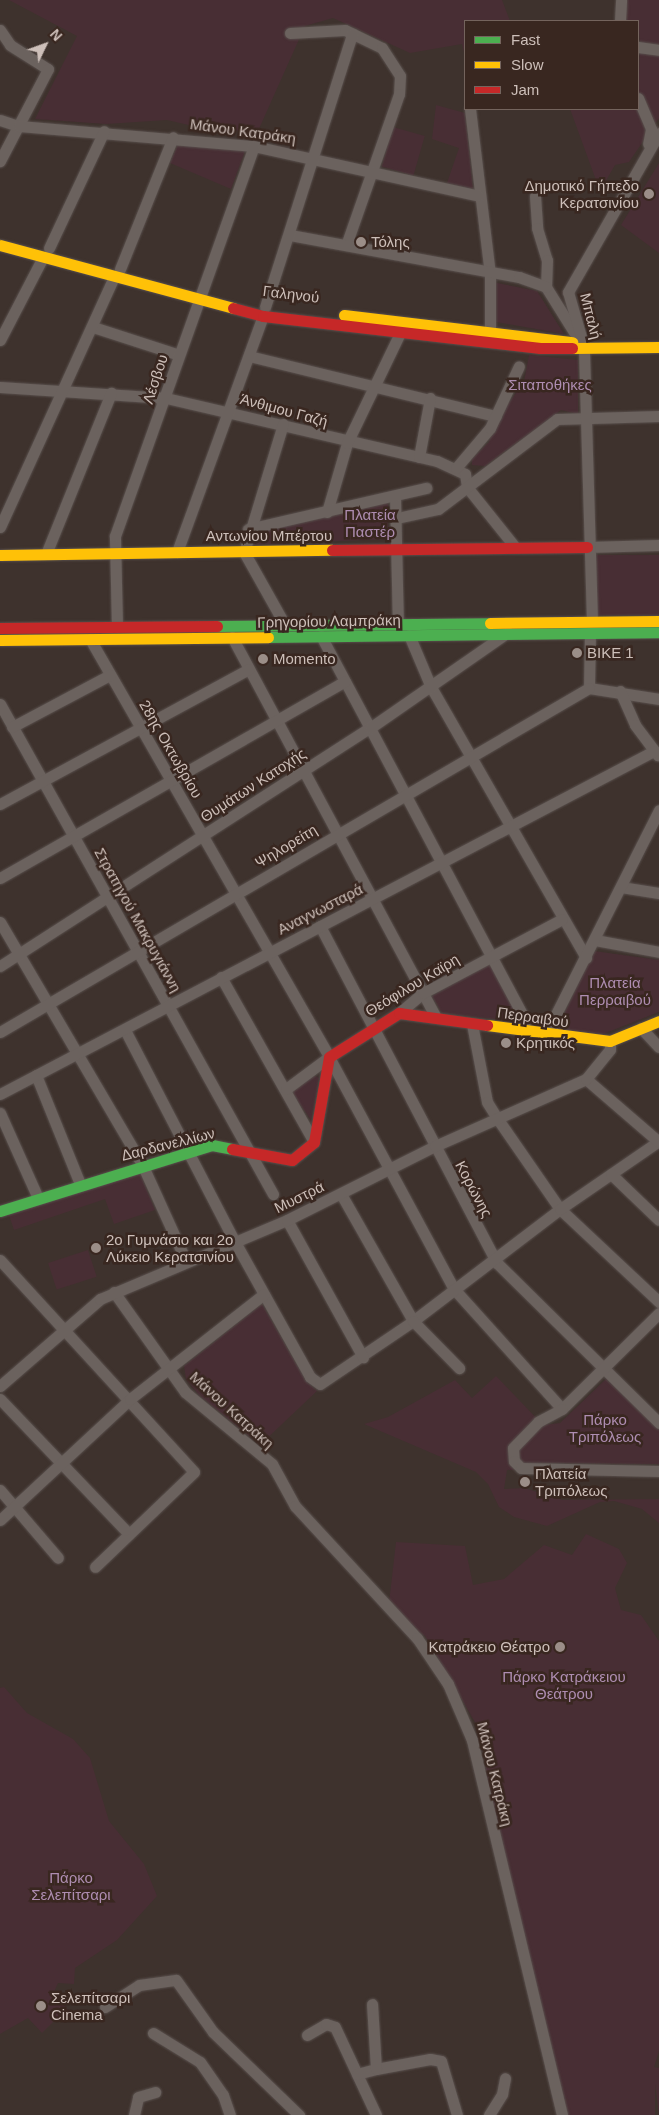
<!DOCTYPE html>
<html>
<head>
<meta charset="utf-8">
<style>
	body { margin:0 }
	#map { position:relative; width:659px; height:2115px; overflow:hidden; background:#3e322d; font-family:Helvetica,sans-serif }
	div>[style] { position:absolute }
	[style*='--x'] { left:calc(var(--x)*1px); top:calc(var(--y)*1px); width:calc(var(--w)*1px); rotate:calc(var(--a)*1deg) }
	.green>* { inset:0; background:#482e34; transform-origin:0 0 }
	.roads { filter:drop-shadow(0 0 1px #584f4c) drop-shadow(0 0 1px #584f4c) }
	.street>* { height:11px; margin:-5.5px; padding:0 5.5px; transform-origin:5.5px; border-radius:5.5px; background:#6b625e }
	.fast>* { height:11px; margin:-5.5px; padding:0 5.5px; transform-origin:5.5px; border-radius:5.5px; background:#4caf50 }
	.slow>* { height:11px; margin:-5.5px; padding:0 5.5px; transform-origin:5.5px; border-radius:5.5px; background:#ffc107 }
	.jam>* { height:11px; margin:-5.5px; padding:0 5.5px; transform-origin:5.5px; border-radius:5.5px; background:#c62828 }
	.dots>* { width:14px; height:14px; translate:-50% -50%; box-sizing:border-box; border:2px solid #392720; border-radius:50% }
	span { translate:-50% -50%; white-space:nowrap; text-align:center; line-height:1.15; -webkit-text-stroke:5px #392720; paint-order:stroke }
	.street-label { font-size:15px; color:#cdbfb9 }
	.poi-label { font-size:15px; color:#cdbfb9 }
	.right { translate:-100% -50%; text-align:right }
	.left { translate:0 -50%; text-align:left }
	.park-label { font-size:15px; color:#ae8db1 }
	.legend { position:absolute; left:464px; top:20px; width:175px; height:90px; box-sizing:border-box; background:#392720; border:1px solid #74645d; margin:0; padding:6px 9px; list-style:none; font-size:15px; color:#cdbfb9 }
	.legend li { display:flex; align-items:center; gap:10px; height:25px }
	.legend b { width:25px; border:1px solid #74645d }
	.north { position:absolute; left:20px; top:20px; width:50px; height:50px; -webkit-text-stroke:4px #392720; paint-order:stroke; rotate:48deg; font-size:14px; font-weight:700; line-height:20px; text-align:center; color:#cdbfb9 }
	.north::after { content:''; display:block; margin:auto; width:18px; height:22px; background:#cdbfb9; clip-path:polygon(50% 0,100% 100%,50% 72%,0 100%) }
</style>
</head>
<body>
<div id="map">
	<div class="green">
		<div style="clip-path:polygon(9px 0,502px 0,510px 21px,465px 21px,465px 56px,462px 44px,410px 53px,333px 18px,305px 26px,258px 131px,210px 130px,167px 120px,106px 124px,35px 119px,77px 36px)"></div>
		<div style="clip-path:polygon(626px 0,659px 0,659px 118px,629px 162px,615px 165px,600px 191px,570px 109px,638px 109px,640px 41px,638px 21px,626px 21px)"></div>
		<div style="clip-path:polygon(436px 105px,465px 113px,473px 189px,447px 183px,459px 148px,432px 139px)"></div>
		<div style="left:393px;top:127px;width:33px;height:41px;rotate:16deg"></div>
		<div style="clip-path:polygon(179px 142px,245px 151px,231px 189px,170px 163px)"></div>
		<div style="clip-path:polygon(659px 163px,659px 253px,621px 225px)"></div>
		<div style="clip-path:polygon(487px 281px,537px 291px,564px 334px,491px 321px)"></div>
		<div style="clip-path:polygon(529px 355px,578px 360px,578px 414px,561px 410px,485px 466px,472px 465px,472px 459px,489px 442px,493px 426px,503px 417px,503px 411px,524px 382px)"></div>
		<div style="clip-path:polygon(388px 502px,388px 539px,250px 545px,251px 531px)"></div>
		<div style="left:594px;top:555px;width:65px;height:60px"></div>
		<div style="clip-path:polygon(594px 951px,659px 960px,659px 1012px,603px 1034px,557px 1029px)"></div>
		<div style="clip-path:polygon(492px 962px,520px 1017px,513px 1021px,442px 1013px,432px 996px)"></div>
		<div style="clip-path:polygon(312px 1074px,319px 1078px,311px 1120px,290px 1090px)"></div>
		<div style="clip-path:polygon(138px 1169px,155px 1210px,114px 1224px,105px 1199px,14px 1230px,8px 1212px)"></div>
		<div style="left:88px;top:1250px;width:28px;height:42px;rotate:72deg"></div>
		<div style="clip-path:polygon(262px 1304px,306px 1381px,317px 1391px,260px 1445px,199px 1395px,186px 1379px,184px 1366px)"></div>
		<div style="clip-path:polygon(496px 1376px,543px 1425px,560px 1423px,606px 1379px,659px 1430px,659px 1464px,530px 1463px,529px 1469px,507px 1470px,504px 1489px,524px 1488px,563px 1500px,659px 1499px,659px 1523px,642px 1509px,614px 1501px,600px 1502px,547px 1526px,514px 1517px,499px 1507px,488px 1484px,476px 1472px,364px 1424px,388px 1417px,455px 1380px,472px 1398px)"></div>
		<div style="clip-path:polygon(586px 1534px,619px 1549px,627px 1563px,615px 1588px,621px 1610px,641px 1615px,659px 1641px,659px 2051px,654px 2067px,659px 2068px,659px 2115px,655px 2084px,655px 2115px,562px 2115px,490px 1813px,483px 1736px,425px 1636px,388px 1612px,396px 1542px,465px 1546px,473px 1585px,504px 1579px,544px 1545px,572px 1555px)"></div>
		<div style="clip-path:polygon(4px 1687px,27px 1713px,73px 1739px,90px 1758px,109px 1821px,144px 1864px,157px 1896px,117px 1940px,75px 1968px,74px 1984px,58px 1983px,53px 1994px,67px 2008px,42px 2033px,28px 2018px,0 2034px,0 1688px)"></div>
	</div>
	<div class="roads">
		<div class="street">
			<div style="--x:620;--y:21;--w:21;--a:-87"></div>
			<div style="--x:0;--y:30;--w:18;--a:56"></div>
			<div style="--x:10;--y:45;--w:45;--a:32.3"></div>
			<div style="--x:48;--y:69;--w:104;--a:117.6"></div>
			<div style="--x:290;--y:33;--w:55;--a:-3.1"></div>
			<div style="--x:345;--y:30;--w:41;--a:25.9"></div>
			<div style="--x:382;--y:48;--w:33;--a:57"></div>
			<div style="--x:400;--y:76;--w:18;--a:93"></div>
			<div style="--x:399;--y:94;--w:160;--a:109.3"></div>
			<div style="--x:638;--y:47;--w:21;--a:8"></div>
			<div style="--x:638;--y:98;--w:34;--a:67"></div>
			<div style="--x:651;--y:129;--w:15;--a:101"></div>
			<div style="--x:470;--y:109;--w:166;--a:83.1"></div>
			<div style="--x:490;--y:274;--w:56;--a:90"></div>
			<div style="--x:0;--y:120;--w:20;--a:18"></div>
			<div style="--x:19;--y:126;--w:236;--a:4.9"></div>
			<div style="--x:254;--y:146;--w:230;--a:12.5"></div>
			<div style="--x:535;--y:196;--w:32;--a:86"></div>
			<div style="--x:537;--y:228;--w:34;--a:73"></div>
			<div style="--x:547;--y:260;--w:27;--a:92"></div>
			<div style="--x:546;--y:287;--w:53;--a:58.1"></div>
			<div style="--x:290;--y:235;--w:233;--a:10.4"></div>
			<div style="--x:519;--y:277;--w:29;--a:20"></div>
			<div style="--x:49;--y:248;--w:129;--a:-64.8"></div>
			<div style="--x:120;--y:269;--w:142;--a:-68.1"></div>
			<div style="--x:265;--y:307;--w:287;--a:-72.3"></div>
			<div style="--x:93;--y:327;--w:90;--a:18"></div>
			<div style="--x:0;--y:340;--w:93;--a:-62.6"></div>
			<div style="--x:249;--y:356;--w:254;--a:13.7"></div>
			<div style="--x:0;--y:387;--w:166;--a:3.8"></div>
			<div style="--x:166;--y:398;--w:278;--a:13.1"></div>
			<div style="--x:437;--y:461;--w:31;--a:25"></div>
			<div style="--x:465;--y:474;--w:13;--a:81"></div>
			<div style="--x:467;--y:487;--w:77;--a:51.3"></div>
			<div style="--x:283;--y:424;--w:134;--a:106.9"></div>
			<div style="--x:244;--y:552;--w:84;--a:60.7"></div>
			<div style="--x:419;--y:457;--w:60;--a:-79.4"></div>
			<div style="--x:456;--y:468;--w:52;--a:-49.6"></div>
			<div style="--x:490;--y:428;--w:68;--a:-64.9"></div>
			<div style="--x:395;--y:496;--w:128;--a:88.7"></div>
			<div style="--x:327;--y:512;--w:72;--a:-73.8"></div>
			<div style="--x:347;--y:443;--w:122;--a:-64.3"></div>
			<div style="--x:397;--y:518;--w:42;--a:-12.4"></div>
			<div style="--x:438;--y:509;--w:149;--a:-37.1"></div>
			<div style="--x:557;--y:419;--w:102;--a:-1.7"></div>
			<div style="--x:0;--y:527;--w:275;--a:-65.5"></div>
			<div style="--x:248;--y:529;--w:183;--a:-13"></div>
			<div style="--x:587;--y:547;--w:72;--a:-1.6"></div>
			<div style="--x:177;--y:552;--w:251;--a:-70"></div>
			<div style="--x:46;--y:554;--w:174;--a:-68"></div>
			<div style="--x:592;--y:621;--w:274;--a:-91.7"></div>
			<div style="--x:584;--y:347;--w:57;--a:-106.2"></div>
			<div style="--x:568;--y:292;--w:183;--a:-60.2"></div>
			<div style="--x:117;--y:627;--w:91;--a:-91.3"></div>
			<div style="--x:115;--y:536;--w:414;--a:-70.4"></div>
			<div style="--x:409;--y:635;--w:56;--a:67.1"></div>
			<div style="--x:431;--y:687;--w:312;--a:60.2"></div>
			<div style="--x:321;--y:636;--w:430;--a:62"></div>
			<div style="--x:523;--y:1016;--w:15;--a:82"></div>
			<div style="--x:232;--y:637;--w:431;--a:61.8"></div>
			<div style="--x:90;--y:639;--w:482;--a:60.2"></div>
			<div style="--x:329;--y:1057;--w:264;--a:61.7"></div>
			<div style="--x:454;--y:1289;--w:161;--a:48"></div>
			<div style="--x:589;--y:688;--w:71;--a:8.9"></div>
			<div style="--x:589;--y:688;--w:55;--a:-89"></div>
			<div style="--x:620;--y:691;--w:37;--a:66"></div>
			<div style="--x:635;--y:725;--w:38;--a:53"></div>
			<div style="--x:0;--y:704;--w:561;--a:60.88"></div>
			<div style="--x:12;--y:727;--w:111;--a:-28"></div>
			<div style="--x:0;--y:804;--w:283;--a:-28.5"></div>
			<div style="--x:0;--y:878;--w:397;--a:-29.7"></div>
			<div style="--x:621;--y:887;--w:38;--a:9"></div>
			<div style="--x:0;--y:922;--w:281;--a:59.6"></div>
			<div style="--x:142;--y:1164;--w:107;--a:65.6"></div>
			<div style="--x:320;--y:926;--w:381;--a:62.3"></div>
			<div style="--x:497;--y:1263;--w:228;--a:44.6"></div>
			<div style="--x:595;--y:940;--w:65;--a:10.6"></div>
			<div style="--x:0;--y:966;--w:440;--a:-32.8"></div>
			<div style="--x:370;--y:728;--w:168;--a:-34.8"></div>
			<div style="--x:221;--y:977;--w:189;--a:60.6"></div>
			<div style="--x:399;--y:1013;--w:31;--a:-40"></div>
			<div style="--x:423;--y:993;--w:157;--a:-28"></div>
			<div style="--x:472;--y:1024;--w:79;--a:79.1"></div>
			<div style="--x:487;--y:1102;--w:19;--a:58"></div>
			<div style="--x:497;--y:1118;--w:111;--a:55.3"></div>
			<div style="--x:560;--y:1209;--w:136;--a:43.2"></div>
			<div style="--x:641;--y:1028;--w:26;--a:47"></div>
			<div style="--x:125;--y:1030;--w:239;--a:62.6"></div>
			<div style="--x:235;--y:1242;--w:154;--a:60.9"></div>
			<div style="--x:310;--y:1377;--w:12;--a:35"></div>
			<div style="--x:320;--y:1384;--w:112;--a:-34.1"></div>
			<div style="--x:413;--y:1321;--w:185;--a:-37.3"></div>
			<div style="--x:560;--y:1209;--w:120;--a:-34.5"></div>
			<div style="--x:0;--y:1032;--w:682;--a:-30.29"></div>
			<div style="--x:551;--y:1035;--w:15;--a:-82"></div>
			<div style="--x:553;--y:1020;--w:235;--a:-63.2"></div>
			<div style="--x:36;--y:1075;--w:118;--a:68"></div>
			<div style="--x:586;--y:1079;--w:96;--a:40.8"></div>
			<div style="--x:286;--y:1089;--w:54;--a:-36.7"></div>
			<div style="--x:0;--y:1094;--w:738;--a:-27.68"></div>
			<div style="--x:0;--y:1113;--w:93;--a:65.9"></div>
			<div style="--x:611;--y:1174;--w:66;--a:43.8"></div>
			<div style="--x:341;--y:1194;--w:146;--a:60.4"></div>
			<div style="--x:413;--y:1321;--w:66;--a:45.6"></div>
			<div style="--x:287;--y:1220;--w:157;--a:61"></div>
			<div style="--x:0;--y:1260;--w:287;--a:47.5"></div>
			<div style="--x:194;--y:1472;--w:137;--a:136.2"></div>
			<div style="--x:114;--y:1292;--w:123;--a:54.6"></div>
			<div style="--x:185;--y:1392;--w:113;--a:39.6"></div>
			<div style="--x:272;--y:1464;--w:48;--a:61.3"></div>
			<div style="--x:295;--y:1506;--w:180;--a:47.3"></div>
			<div style="--x:417;--y:1638;--w:55;--a:56"></div>
			<div style="--x:448;--y:1684;--w:61;--a:66.8"></div>
			<div style="--x:472;--y:1740;--w:386;--a:76.5"></div>
			<div style="--x:659;--y:1313;--w:136;--a:135.3"></div>
			<div style="--x:562;--y:1409;--w:27;--a:152"></div>
			<div style="--x:538;--y:1422;--w:36;--a:134"></div>
			<div style="--x:513;--y:1448;--w:13;--a:86"></div>
			<div style="--x:514;--y:1461;--w:10;--a:45"></div>
			<div style="--x:521;--y:1468;--w:138;--a:1.2"></div>
			<div style="--x:0;--y:1386;--w:133;--a:-41"></div>
			<div style="--x:100;--y:1299;--w:203;--a:-22.9"></div>
			<div style="--x:287;--y:1220;--w:165;--a:-26.6"></div>
			<div style="--x:435;--y:1146;--w:165;--a:-23.9"></div>
			<div style="--x:586;--y:1079;--w:38;--a:-51"></div>
			<div style="--x:610;--y:1049;--w:8;--a:-90"></div>
			<div style="--x:0;--y:1399;--w:181;--a:46.3"></div>
			<div style="--x:0;--y:1490;--w:89;--a:49.5"></div>
			<div style="--x:0;--y:1520;--w:178;--a:-42.9"></div>
			<div style="--x:130;--y:1399;--w:170;--a:-38.1"></div>
			<div style="--x:105;--y:2007;--w:40;--a:-32.9"></div>
			<div style="--x:139;--y:1985;--w:37;--a:-8"></div>
			<div style="--x:176;--y:1980;--w:64;--a:54.6"></div>
			<div style="--x:213;--y:2032;--w:120;--a:44"></div>
			<div style="--x:153;--y:2033;--w:55;--a:31.7"></div>
			<div style="--x:200;--y:2062;--w:40;--a:55.1"></div>
			<div style="--x:223;--y:2095;--w:21;--a:71"></div>
			<div style="--x:307;--y:2035;--w:22;--a:-30"></div>
			<div style="--x:326;--y:2024;--w:9;--a:18"></div>
			<div style="--x:335;--y:2027;--w:97;--a:65"></div>
			<div style="--x:376;--y:2069;--w:55;--a:-10.5"></div>
			<div style="--x:430;--y:2059;--w:11;--a:10"></div>
			<div style="--x:441;--y:2061;--w:56;--a:73.5"></div>
			<div style="--x:357;--y:2074;--w:20;--a:-15"></div>
			<div style="--x:376;--y:2069;--w:65;--a:-93.5"></div>
			<div style="--x:134;--y:2115;--w:18;--a:-77"></div>
			<div style="--x:138;--y:2097;--w:18;--a:-16"></div>
			<div style="--x:489;--y:2115;--w:25;--a:-58"></div>
			<div style="--x:502;--y:2094;--w:16;--a:-79"></div>
		</div>
		<div class="fast">
			<div style="--x:217;--y:626;--w:273;--a:-0.6"></div>
			<div style="--x:268;--y:637;--w:391;--a:-0.7"></div>
			<div style="--x:0;--y:1211;--w:222;--a:-17.3"></div>
			<div style="--x:212;--y:1145;--w:20;--a:11"></div>
		</div>
		<div class="slow">
			<div style="--x:0;--y:245;--w:241;--a:15.1"></div>
			<div style="--x:344;--y:315;--w:230;--a:6.8"></div>
			<div style="--x:572;--y:348;--w:87;--a:-0.7"></div>
			<div style="--x:0;--y:555;--w:332;--a:-0.9"></div>
			<div style="--x:490;--y:623;--w:169;--a:-0.7"></div>
			<div style="--x:0;--y:640;--w:268;--a:-0.6"></div>
			<div style="--x:487;--y:1025;--w:124;--a:7.4"></div>
			<div style="--x:610;--y:1041;--w:53;--a:-22.2"></div>
		</div>
		<div class="jam">
			<div style="--x:233;--y:308;--w:31;--a:15"></div>
			<div style="--x:263;--y:316;--w:279;--a:6.6"></div>
			<div style="--x:540;--y:348;--w:32;--a:0"></div>
			<div style="--x:332;--y:550;--w:255;--a:-0.7"></div>
			<div style="--x:0;--y:628;--w:217;--a:-0.5"></div>
			<div style="--x:232;--y:1149;--w:61;--a:10.4"></div>
			<div style="--x:292;--y:1160;--w:28;--a:-39"></div>
			<div style="--x:314;--y:1142;--w:86;--a:-80"></div>
			<div style="--x:329;--y:1057;--w:83;--a:-32.2"></div>
			<div style="--x:399;--y:1013;--w:89;--a:7.8"></div>
		</div>
	</div>
	<div class="dots">
		<div style="left:649px;top:194px;background:#9b8e88"></div>
		<div style="left:361px;top:242px;background:#9b8e88"></div>
		<div style="left:577px;top:653px;background:#9b8e88"></div>
		<div style="left:263px;top:659px;background:#9b8e88"></div>
		<div style="left:506px;top:1043px;background:#9b8e88"></div>
		<div style="left:96px;top:1248px;background:#9b8e88"></div>
		<div style="left:525px;top:1482px;background:#9b8e88"></div>
		<div style="left:560px;top:1647px;background:#9b8e88"></div>
		<div style="left:41px;top:2006px;background:#9b8e88"></div>
	</div>
	<div class="street-label">
		<span style="left:243px;top:131px;rotate:8deg">Μάνου Κατράκη</span>
		<span style="left:291px;top:294px;rotate:7deg">Γαληνού</span>
		<span style="left:591px;top:316px;rotate:76deg">Μπαλή</span>
		<span style="left:155px;top:379px;rotate:-72deg">Λέσβου</span>
		<span style="left:284px;top:410px;rotate:15deg">Άνθιμου Γαζή</span>
		<span style="left:269px;top:536px">Αντωνίου Μπέρτου</span>
		<span style="left:329px;top:621px;rotate:-1deg">Γρηγορίου Λαμπράκη</span>
		<span style="left:171px;top:749px;rotate:60deg">28ης Οκτωβρίου</span>
		<span style="left:253px;top:785px;rotate:-33deg">Θυμάτων Κατοχής</span>
		<span style="left:286px;top:846px;rotate:-31deg">Ψηλορείτη</span>
		<span style="left:320px;top:909px;rotate:-27deg">Αναγνωσταρά</span>
		<span style="left:138px;top:920px;rotate:61deg">Στρατηγού Μακρυγιάννη</span>
		<span style="left:412px;top:985px;rotate:-31deg">Θεόφιλου Καϊρη</span>
		<span style="left:533px;top:1017px;rotate:8deg">Περραιβού</span>
		<span style="left:168px;top:1144px;rotate:-14deg">Δαρδανελλίων</span>
		<span style="left:474px;top:1189px;rotate:62deg">Κορώνης</span>
		<span style="left:299px;top:1197px;rotate:-26deg">Μυστρά</span>
		<span style="left:232px;top:1410px;rotate:42deg">Μάνου Κατράκη</span>
		<span style="left:495px;top:1774px;rotate:76deg">Μάνου Κατράκη</span>
	</div>
	<div class="poi-label">
		<span class="right" style="left:639px;top:194px">Δημοτικό Γήπεδο<br>Κερατσινίου</span>
		<span class="left" style="left:371px;top:242px">Τόλης</span>
		<span class="left" style="left:587px;top:653px">BIKE 1</span>
		<span class="left" style="left:273px;top:659px">Momento</span>
		<span class="left" style="left:516px;top:1043px">Κρητικός</span>
		<span class="left" style="left:106px;top:1248px">2ο Γυμνάσιο και 2ο<br>Λύκειο Κερατσινίου</span>
		<span class="left" style="left:535px;top:1482px">Πλατεία<br>Τριπόλεως</span>
		<span class="right" style="left:550px;top:1647px">Κατράκειο Θέατρο</span>
		<span class="left" style="left:51px;top:2006px">Σελεπίτσαρι<br>Cinema</span>
	</div>
	<div class="park-label">
		<span style="left:550px;top:385px">Σιταποθήκες</span>
		<span style="left:370px;top:523px">Πλατεία<br>Παστέρ</span>
		<span style="left:615px;top:991px">Πλατεία<br>Περραιβού</span>
		<span style="left:605px;top:1428px">Πάρκο<br>Τριπόλεως</span>
		<span style="left:564px;top:1685px">Πάρκο Κατράκειου<br>Θεάτρου</span>
		<span style="left:71px;top:1886px">Πάρκο<br>Σελεπίτσαρι</span>
	</div>
	<ul class="legend">
	<li><b style="height:6px;background:#4caf50"></b>Fast</li>
	<li><b style="height:6px;background:#ffc107"></b>Slow</li>
	<li><b style="height:6px;background:#c62828"></b>Jam</li>
	</ul>
	<div class="north">N</div>
</div>
</body>
</html>
